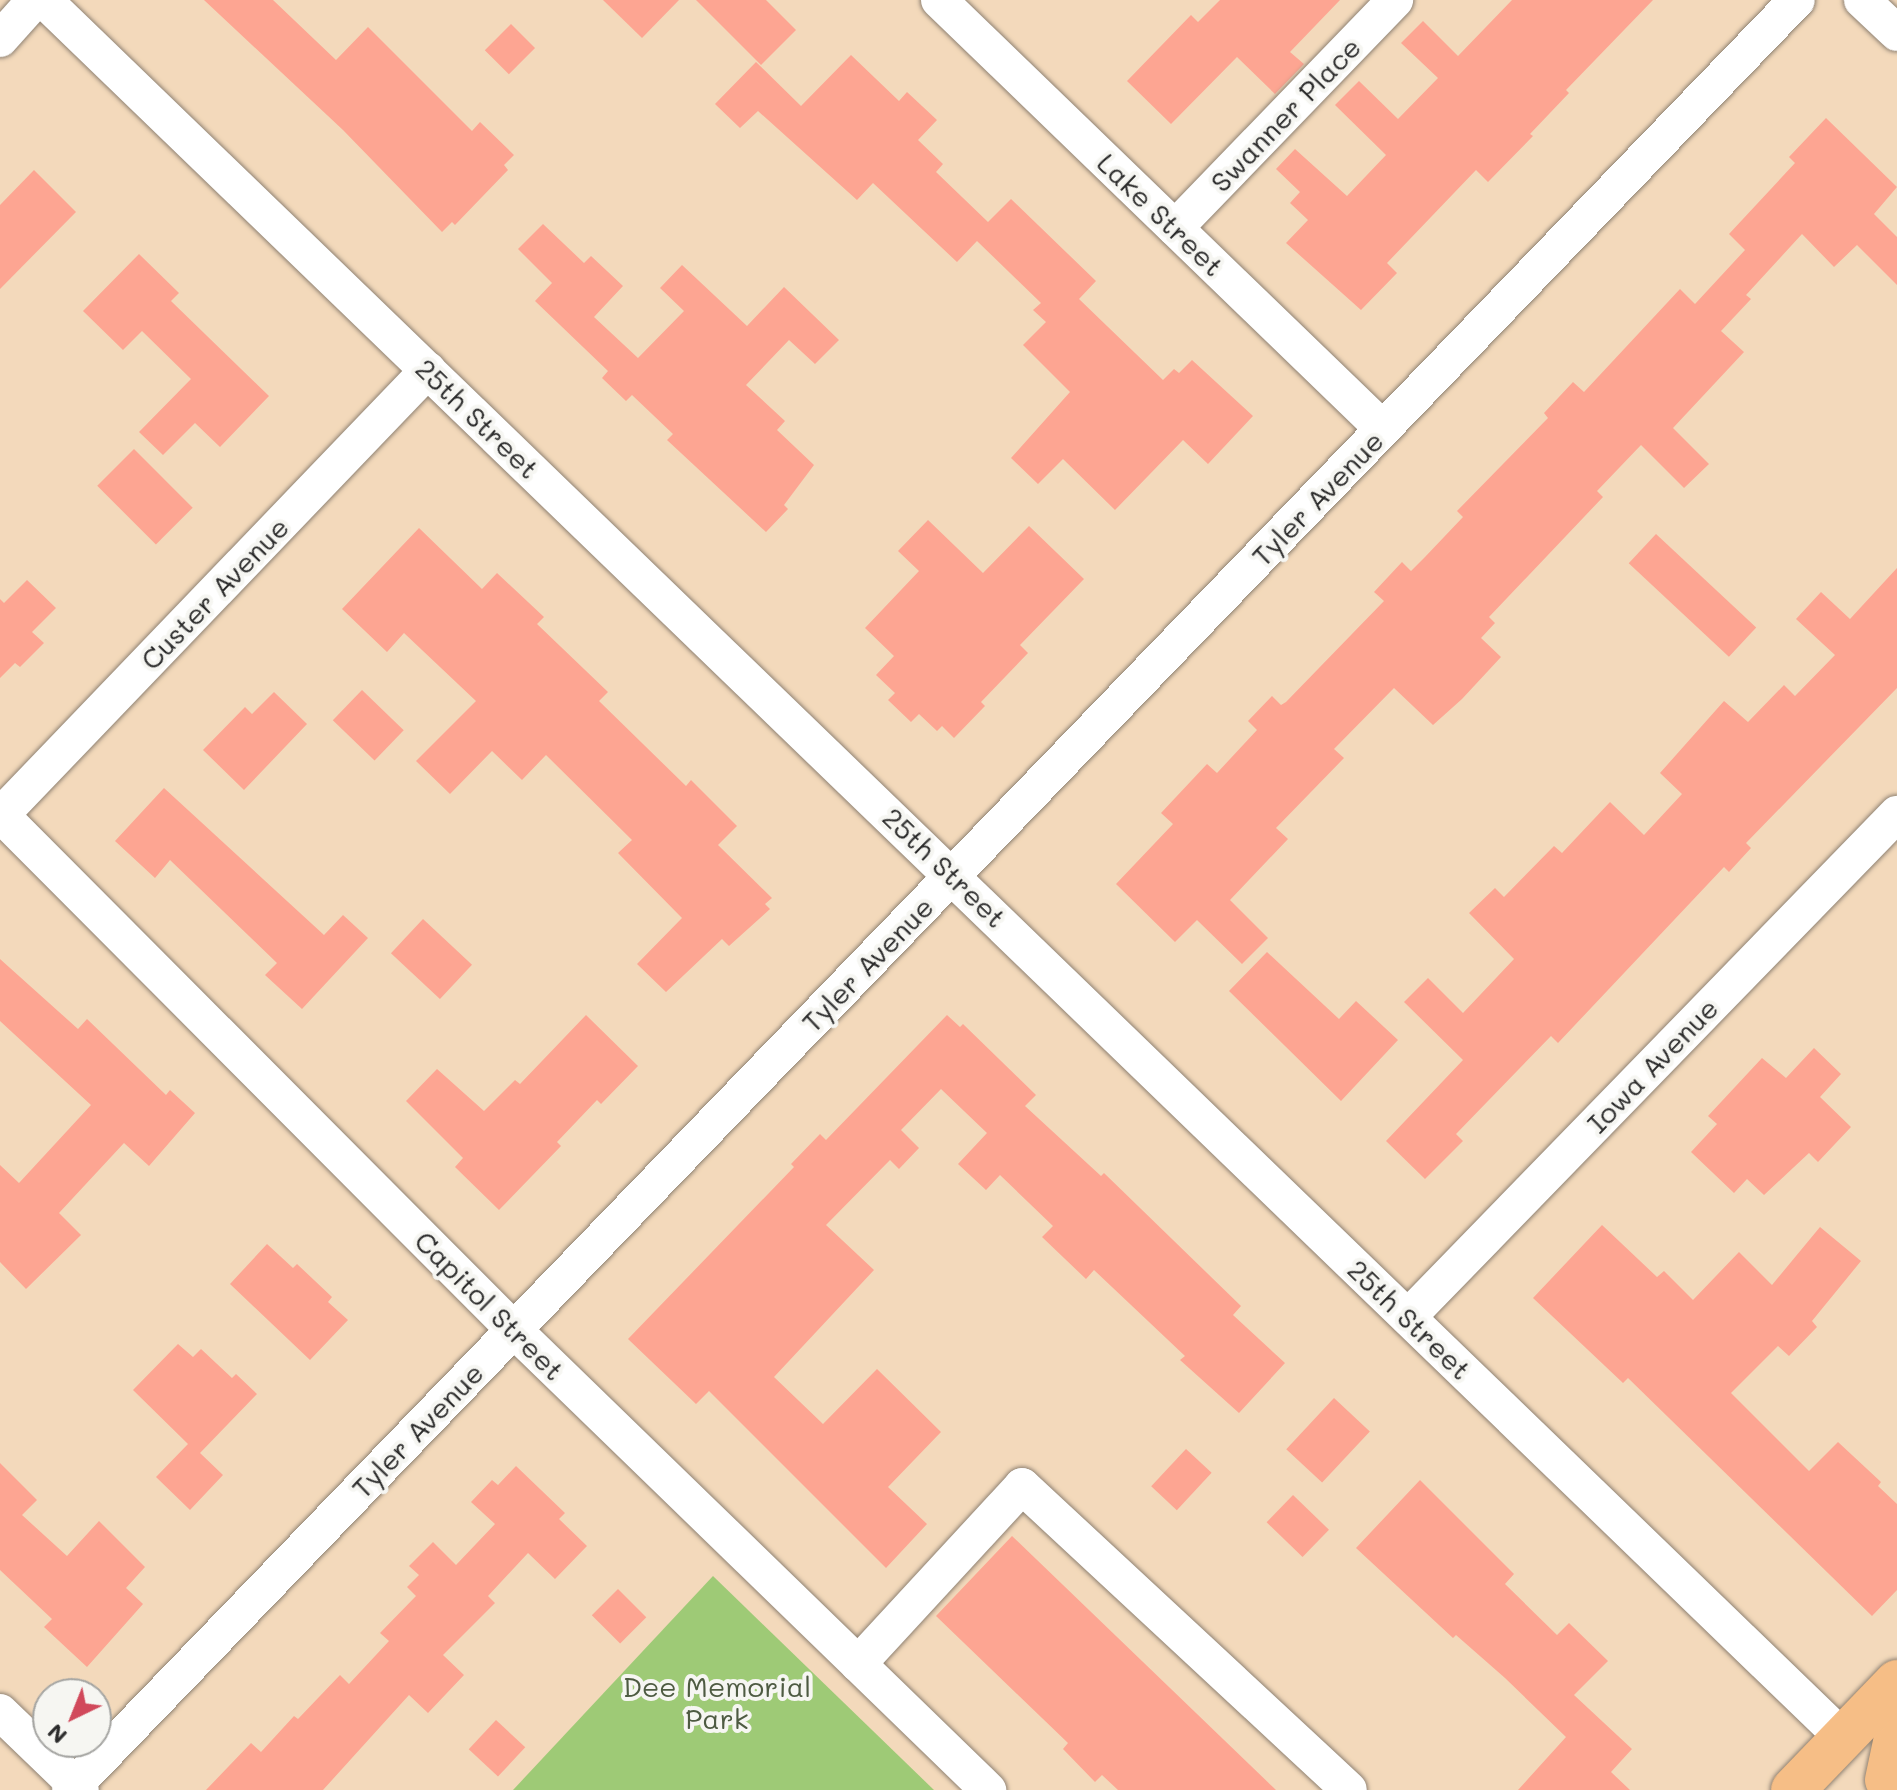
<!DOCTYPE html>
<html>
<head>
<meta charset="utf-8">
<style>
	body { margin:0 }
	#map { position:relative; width:1897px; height:1790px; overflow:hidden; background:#f3d9bb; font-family:Mali,sans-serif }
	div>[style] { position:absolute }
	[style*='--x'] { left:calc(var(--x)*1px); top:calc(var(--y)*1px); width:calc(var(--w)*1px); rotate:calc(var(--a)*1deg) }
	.green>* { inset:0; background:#9eca76 }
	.building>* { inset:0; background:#fda592; transform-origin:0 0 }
	.roads { filter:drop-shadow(0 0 2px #8f8273) drop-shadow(0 0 2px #8f8273) }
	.minor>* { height:36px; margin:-18px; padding:0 18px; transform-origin:18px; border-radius:18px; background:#fff }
	.major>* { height:44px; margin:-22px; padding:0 22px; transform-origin:22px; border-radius:22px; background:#f6be86 }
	span { translate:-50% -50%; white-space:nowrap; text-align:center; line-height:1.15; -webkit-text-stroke:8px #f6f6f2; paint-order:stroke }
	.street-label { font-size:28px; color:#2b2b2b }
	.park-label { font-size:28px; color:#4e5b42 }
	.north { position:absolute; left:32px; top:1678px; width:80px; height:80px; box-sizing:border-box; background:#f6f6f2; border:2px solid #a5a5a2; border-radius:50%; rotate:223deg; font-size:22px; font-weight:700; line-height:32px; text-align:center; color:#2b2b2b }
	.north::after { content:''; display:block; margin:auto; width:28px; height:36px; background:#d1495b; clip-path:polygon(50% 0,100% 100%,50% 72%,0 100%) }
</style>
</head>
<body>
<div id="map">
	<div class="green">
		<div style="clip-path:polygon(713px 1576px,934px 1790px,513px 1790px)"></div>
	</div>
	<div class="building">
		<div style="clip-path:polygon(204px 0,273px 0,336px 60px,368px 27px,472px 131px,480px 122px,514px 155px,504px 165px,508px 170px,455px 225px,452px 222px,442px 232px,343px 130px)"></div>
		<div style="clip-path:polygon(603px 0,679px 0,642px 38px)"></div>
		<div style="clip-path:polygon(696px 0,766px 0,796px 30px,761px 65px)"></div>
		<div style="clip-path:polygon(1220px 0,1340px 0,1290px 52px,1304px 64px,1275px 94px,1237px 57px,1171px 124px,1127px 81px,1191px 15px,1198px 22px)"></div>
		<div style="clip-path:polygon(1512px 0,1653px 0,1566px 90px,1569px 93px,1530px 134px,1533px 136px,1488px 182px,1476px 170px,1387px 263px,1397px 273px,1361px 310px,1286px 243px,1308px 220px,1290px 203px,1300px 192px,1276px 169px,1295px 149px,1347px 196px,1386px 155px,1335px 105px,1359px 81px,1398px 119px,1438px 78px,1401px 43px,1423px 21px,1458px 56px)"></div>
		<div style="left:511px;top:24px;width:34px;height:37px;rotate:45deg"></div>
		<div style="clip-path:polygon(851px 55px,899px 101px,907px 92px,937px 120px,918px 140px,943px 164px,936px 172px,988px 222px,1011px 199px,1096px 281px,1079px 299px,1163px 380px,1174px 369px,1179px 373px,1192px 360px,1253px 416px,1208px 464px,1183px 440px,1115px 510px,1063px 459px,1038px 484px,1011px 458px,1070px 392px,1023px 345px,1046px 322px,1033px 310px,1041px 303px,977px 241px,957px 262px,873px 183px,857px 200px,758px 111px,740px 128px,715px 104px,756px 62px,801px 106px)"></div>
		<div style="clip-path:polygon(1826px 118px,1897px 187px,1874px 214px,1897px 237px,1897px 285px,1857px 245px,1834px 267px,1802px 234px,1746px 295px,1751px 299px,1721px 331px,1744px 352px,1673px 428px,1709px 464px,1684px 488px,1641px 445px,1597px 491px,1603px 497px,1489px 617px,1495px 623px,1481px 638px,1501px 657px,1462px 699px,1433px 725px,1394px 688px,1334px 749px,1344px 758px,1276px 828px,1288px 839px,1230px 900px,1268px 938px,1242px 964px,1197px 920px,1175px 942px,1116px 884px,1173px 824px,1161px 813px,1207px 764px,1217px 773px,1257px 730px,1248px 721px,1272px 696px,1281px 705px,1286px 702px,1384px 601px,1374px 592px,1402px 562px,1411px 571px,1425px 557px,1463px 517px,1457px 511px,1548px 418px,1544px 413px,1573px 382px,1584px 392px,1680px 289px,1695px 304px,1745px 250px,1729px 234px,1795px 163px,1789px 157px)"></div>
		<div style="clip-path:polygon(34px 170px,76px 212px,0 289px,0 205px)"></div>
		<div style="clip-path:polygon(543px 224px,584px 263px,591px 256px,623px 286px,594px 317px,638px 358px,684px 311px,660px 288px,682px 265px,747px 326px,784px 287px,839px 340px,815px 364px,789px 340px,746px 385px,785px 421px,777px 430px,814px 465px,784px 505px,788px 509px,766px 532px,667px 440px,673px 434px,632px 395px,626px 401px,602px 378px,608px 371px,535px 301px,552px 283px,518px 249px)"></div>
		<div style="clip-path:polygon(139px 254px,179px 293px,171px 301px,269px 396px,220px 447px,195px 423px,163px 455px,139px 432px,191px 379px,142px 331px,123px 350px,83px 311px)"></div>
		<div style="left:134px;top:449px;width:83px;height:52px;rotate:45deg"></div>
		<div style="clip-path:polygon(928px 520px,983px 573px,1029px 526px,1084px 579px,1020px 645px,1028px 653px,981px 702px,985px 706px,954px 738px,942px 726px,937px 731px,919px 714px,911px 722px,888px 700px,895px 693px,876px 675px,894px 656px,865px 628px,919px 571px,898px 551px)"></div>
		<div style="clip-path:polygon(419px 528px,482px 589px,497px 573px,544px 617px,537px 624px,608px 692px,599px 701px,686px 786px,691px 780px,737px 826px,718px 845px,772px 898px,765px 904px,770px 909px,729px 946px,722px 939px,666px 992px,637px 964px,682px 918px,618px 853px,632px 840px,546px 755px,522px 780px,492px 751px,450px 794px,416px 761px,476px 701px,404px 633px,387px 652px,342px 609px)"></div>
		<div style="left:1656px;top:534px;width:137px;height:40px;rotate:43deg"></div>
		<div style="clip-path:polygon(1897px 568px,1897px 688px,1746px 843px,1751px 848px,1729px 872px,1724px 867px,1558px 1043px,1551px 1036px,1456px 1134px,1463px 1141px,1425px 1179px,1386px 1141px,1463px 1060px,1404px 1002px,1428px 978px,1463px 1013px,1514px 959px,1469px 913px,1495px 888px,1504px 897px,1554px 846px,1562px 853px,1610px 802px,1644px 835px,1682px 794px,1660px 773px,1724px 701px,1748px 722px,1784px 685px,1795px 696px,1835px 655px,1796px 619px,1821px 592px,1850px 619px)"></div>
		<div style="clip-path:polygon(27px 580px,56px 608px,32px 632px,44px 643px,20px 667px,15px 663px,0 678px,0 599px,4px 603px)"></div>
		<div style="left:362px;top:690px;width:58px;height:42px;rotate:44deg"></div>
		<div style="clip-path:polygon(274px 692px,307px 724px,244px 790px,203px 750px,245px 707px,252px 714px)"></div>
		<div style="clip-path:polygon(164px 788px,324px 935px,343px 915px,368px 938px,302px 1009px,265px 975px,277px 963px,170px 860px,155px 878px,115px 841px)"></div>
		<div style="left:423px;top:919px;width:67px;height:47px;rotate:43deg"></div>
		<div style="clip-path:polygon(1267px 952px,1339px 1019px,1356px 1001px,1398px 1040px,1341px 1101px,1229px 991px)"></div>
		<div style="clip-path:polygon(0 959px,78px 1029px,87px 1019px,166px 1095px,170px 1090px,195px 1113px,149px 1166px,124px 1143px,59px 1213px,81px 1235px,26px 1289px,0 1262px,0 1165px,19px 1183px,91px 1105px,0 1021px)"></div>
		<div style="clip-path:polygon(586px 1015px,638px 1066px,601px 1104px,597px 1100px,557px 1142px,561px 1146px,499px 1210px,455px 1167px,463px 1158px,406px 1101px,437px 1069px,484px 1111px,515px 1080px,520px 1084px)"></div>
		<div style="clip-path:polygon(947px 1015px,960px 1027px,963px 1024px,1036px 1095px,1025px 1106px,1101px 1176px,1104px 1173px,1241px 1306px,1233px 1315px,1285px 1363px,1239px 1413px,1180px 1360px,1185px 1356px,1094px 1270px,1086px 1279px,1042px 1237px,1053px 1226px,1000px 1175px,986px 1190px,958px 1164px,987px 1133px,941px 1089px,901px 1130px,919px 1148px,899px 1169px,890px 1160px,826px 1225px,874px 1270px,774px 1377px,823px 1424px,877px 1369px,941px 1432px,888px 1487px,927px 1524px,886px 1568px,709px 1391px,696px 1404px,628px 1339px,794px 1167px,791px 1164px,820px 1134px,826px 1140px)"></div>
		<div style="clip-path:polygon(1814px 1048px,1841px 1074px,1820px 1097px,1851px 1127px,1818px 1162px,1809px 1153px,1764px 1195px,1747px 1179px,1734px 1193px,1691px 1152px,1717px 1124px,1708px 1116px,1762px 1058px,1786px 1078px)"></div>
		<div style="clip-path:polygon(1602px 1225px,1657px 1277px,1664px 1271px,1693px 1300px,1739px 1252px,1772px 1285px,1820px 1227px,1861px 1261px,1812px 1321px,1817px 1327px,1789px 1356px,1778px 1346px,1731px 1393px,1809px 1471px,1838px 1442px,1881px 1482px,1878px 1486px,1897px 1504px,1897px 1590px,1872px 1616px,1628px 1378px,1623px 1383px,1533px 1298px)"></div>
		<div style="clip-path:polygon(267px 1244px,293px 1268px,297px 1264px,332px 1297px,328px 1302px,348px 1320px,310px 1360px,230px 1284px)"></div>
		<div style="clip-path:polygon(178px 1344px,193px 1357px,201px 1349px,232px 1378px,236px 1374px,257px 1394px,200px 1453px,223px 1475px,190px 1510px,156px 1477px,188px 1444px,133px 1390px)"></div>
		<div style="left:1334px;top:1398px;width:49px;height:70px;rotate:43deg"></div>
		<div style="left:1186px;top:1449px;width:35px;height:51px;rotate:43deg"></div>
		<div style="clip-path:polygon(0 1463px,37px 1500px,22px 1515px,67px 1556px,99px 1521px,145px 1567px,126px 1588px,143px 1604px,87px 1667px,44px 1627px,52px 1619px,0 1570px)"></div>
		<div style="clip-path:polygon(516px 1466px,565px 1513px,559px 1519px,587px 1546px,555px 1579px,528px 1553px,488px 1596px,495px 1603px,443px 1655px,464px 1675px,428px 1713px,409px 1695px,323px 1790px,206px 1790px,251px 1743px,261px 1752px,294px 1716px,298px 1719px,340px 1675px,349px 1684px,389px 1641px,380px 1633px,416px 1596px,407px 1587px,419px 1575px,409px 1566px,433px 1542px,456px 1565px,495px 1524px,471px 1502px,492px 1480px,498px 1485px)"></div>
		<div style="clip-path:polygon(1420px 1480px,1514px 1574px,1505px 1584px,1557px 1635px,1569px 1623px,1608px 1661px,1574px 1695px,1632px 1749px,1611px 1772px,1630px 1790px,1518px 1790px,1566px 1737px,1505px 1678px,1456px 1635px,1453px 1638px,1356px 1548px)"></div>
		<div style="left:1293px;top:1495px;width:50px;height:38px;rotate:44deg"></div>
		<div style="clip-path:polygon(1012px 1536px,1276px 1790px,1118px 1790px,1102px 1775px,1095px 1782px,1063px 1749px,1068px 1743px,936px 1616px)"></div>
		<div style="left:618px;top:1589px;width:40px;height:37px;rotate:45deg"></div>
		<div style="left:496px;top:1720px;width:40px;height:40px;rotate:43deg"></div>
	</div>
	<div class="roads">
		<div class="minor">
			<div style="--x:44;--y:0;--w:2501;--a:44.01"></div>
			<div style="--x:939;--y:0;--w:617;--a:44.02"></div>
			<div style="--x:1862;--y:0;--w:48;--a:43.3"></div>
			<div style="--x:0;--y:39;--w:52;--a:-48.1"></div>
			<div style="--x:1175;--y:228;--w:317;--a:-46"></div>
			<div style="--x:0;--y:814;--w:728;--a:45.11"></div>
			<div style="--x:514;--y:1330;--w:661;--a:44.14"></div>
			<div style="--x:0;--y:816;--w:618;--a:-46.18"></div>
			<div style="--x:1408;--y:1317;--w:702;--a:-45.81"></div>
			<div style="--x:858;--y:1664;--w:242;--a:-47.3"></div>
			<div style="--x:1022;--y:1486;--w:446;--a:42.9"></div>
			<div style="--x:0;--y:1712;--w:112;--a:43.9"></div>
			<div style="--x:70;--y:1790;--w:2487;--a:-46.03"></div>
		</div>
		<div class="major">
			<div style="--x:1887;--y:1780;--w:48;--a:-78"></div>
			<div style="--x:1793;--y:1790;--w:150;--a:-46.1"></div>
		</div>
	</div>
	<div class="street-label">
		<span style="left:1285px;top:114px;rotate:-46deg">Swanner Place</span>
		<span style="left:1161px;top:214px;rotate:44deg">Lake Street</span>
		<span style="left:478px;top:418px;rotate:44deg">25th Street</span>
		<span style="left:1317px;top:498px;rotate:-46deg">Tyler Avenue</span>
		<span style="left:214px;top:593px;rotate:-46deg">Custer Avenue</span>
		<span style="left:945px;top:867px;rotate:44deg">25th Street</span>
		<span style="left:867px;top:964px;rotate:-46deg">Tyler Avenue</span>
		<span style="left:1652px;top:1065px;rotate:-46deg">Iowa Avenue</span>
		<span style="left:490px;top:1305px;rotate:45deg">Capitol Street</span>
		<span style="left:1410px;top:1319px;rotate:44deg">25th Street</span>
		<span style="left:417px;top:1430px;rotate:-46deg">Tyler Avenue</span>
	</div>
	<div class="park-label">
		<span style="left:717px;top:1702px">Dee Memorial<br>Park</span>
	</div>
	<div class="north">N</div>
</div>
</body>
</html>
